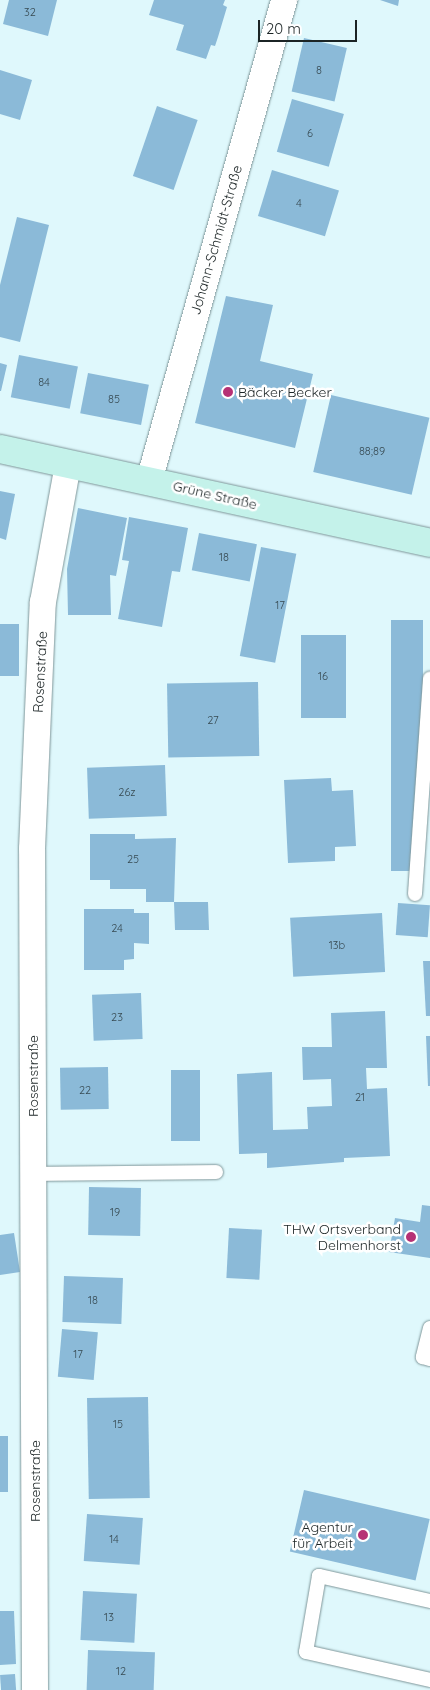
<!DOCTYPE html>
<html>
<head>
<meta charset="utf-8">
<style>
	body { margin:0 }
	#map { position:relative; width:430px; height:1690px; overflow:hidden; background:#dff8fc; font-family:Quicksand,sans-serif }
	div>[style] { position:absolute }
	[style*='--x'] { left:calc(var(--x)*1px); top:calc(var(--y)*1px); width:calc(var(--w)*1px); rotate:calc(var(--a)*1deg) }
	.building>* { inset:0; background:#8bbad8; transform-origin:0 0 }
	.roads { filter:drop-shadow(0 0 1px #7f9699) drop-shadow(0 0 1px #7f9699) }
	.service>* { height:14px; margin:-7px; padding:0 7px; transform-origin:7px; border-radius:7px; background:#fff }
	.minor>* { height:26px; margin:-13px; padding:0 13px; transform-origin:13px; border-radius:13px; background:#fff }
	.secondary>* { height:28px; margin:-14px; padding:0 14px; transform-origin:14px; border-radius:14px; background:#c4f2ea }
	.dots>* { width:14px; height:14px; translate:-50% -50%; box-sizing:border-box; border:2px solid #fff; border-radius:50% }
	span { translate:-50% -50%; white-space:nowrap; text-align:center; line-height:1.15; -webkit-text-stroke:5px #fff; paint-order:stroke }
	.number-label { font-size:11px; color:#374a52 }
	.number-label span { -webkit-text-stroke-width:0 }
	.street-label { font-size:14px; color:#1b2425 }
	.poi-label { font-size:14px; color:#1b2425 }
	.left { translate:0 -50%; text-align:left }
	.right { translate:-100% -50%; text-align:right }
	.scale { position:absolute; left:258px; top:20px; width:99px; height:22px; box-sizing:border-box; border:2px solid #1b2425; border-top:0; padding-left:6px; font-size:15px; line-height:18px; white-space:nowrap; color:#1b2425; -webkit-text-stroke:4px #fff; paint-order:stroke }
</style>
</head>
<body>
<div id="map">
	<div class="building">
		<div style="clip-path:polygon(9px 0,57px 0,48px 36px,3px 24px)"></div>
		<div style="clip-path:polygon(154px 0,225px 0,223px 5px,227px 7px,218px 37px,215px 46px,211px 45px,206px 59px,176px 50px,184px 25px,149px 15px)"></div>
		<div style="clip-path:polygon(380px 0,399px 0,398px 6px)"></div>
		<div style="left:304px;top:38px;width:44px;height:55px;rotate:13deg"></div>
		<div style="clip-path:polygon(0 70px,32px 80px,20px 120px,0 114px)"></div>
		<div style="left:292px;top:99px;width:54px;height:55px;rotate:16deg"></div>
		<div style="left:157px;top:106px;width:43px;height:74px;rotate:19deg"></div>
		<div style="left:272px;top:170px;width:70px;height:48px;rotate:17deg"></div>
		<div style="clip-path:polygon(17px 217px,49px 225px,20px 342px,0 337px,0 285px)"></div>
		<div style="clip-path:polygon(226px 296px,273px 305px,260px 361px,313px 374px,295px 448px,195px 423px)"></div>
		<div style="left:19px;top:355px;width:60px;height:43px;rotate:11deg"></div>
		<div style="clip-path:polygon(0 363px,7px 365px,1px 391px,0 391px)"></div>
		<div style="left:88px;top:373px;width:62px;height:41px;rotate:11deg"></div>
		<div style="left:331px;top:395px;width:101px;height:79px;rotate:13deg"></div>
		<div style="clip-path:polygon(0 491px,15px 494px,6px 540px,0 538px)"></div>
		<div style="clip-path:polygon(78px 508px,127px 518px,116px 576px,110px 575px,111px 615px,68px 615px,67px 569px)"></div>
		<div style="clip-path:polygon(129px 517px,188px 528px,180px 572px,172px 571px,162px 627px,118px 619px,129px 561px,122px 560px)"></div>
		<div style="left:199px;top:533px;width:59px;height:38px;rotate:11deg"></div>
		<div style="left:261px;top:547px;width:36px;height:111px;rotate:11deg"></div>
		<div style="left:391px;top:620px;width:32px;height:251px"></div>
		<div style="left:0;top:624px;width:19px;height:52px"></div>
		<div style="left:301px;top:635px;width:45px;height:83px"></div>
		<div style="left:258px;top:682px;width:74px;height:91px;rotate:89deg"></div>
		<div style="left:165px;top:765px;width:51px;height:78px;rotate:88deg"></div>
		<div style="clip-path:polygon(331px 778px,332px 791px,353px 790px,356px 846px,335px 847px,335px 861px,288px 863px,284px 780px)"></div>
		<div style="clip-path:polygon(90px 834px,135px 834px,135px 839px,176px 838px,174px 902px,208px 902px,209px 930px,175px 930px,174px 902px,146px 902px,146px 889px,110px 889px,110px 880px,90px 880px)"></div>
		<div style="left:398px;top:903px;width:32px;height:32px;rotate:4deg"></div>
		<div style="clip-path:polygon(84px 909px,134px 909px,134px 913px,149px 913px,149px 944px,134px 943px,134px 959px,124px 960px,124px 970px,84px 970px)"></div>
		<div style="left:382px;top:913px;width:59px;height:92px;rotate:87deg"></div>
		<div style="clip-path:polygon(423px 961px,430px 961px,430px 1016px,426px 1016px)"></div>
		<div style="left:141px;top:993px;width:46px;height:49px;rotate:88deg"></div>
		<div style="clip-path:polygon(385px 1011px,387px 1068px,366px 1068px,367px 1089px,387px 1088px,390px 1156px,344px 1158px,344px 1162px,267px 1168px,267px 1153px,239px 1154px,237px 1074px,272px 1072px,273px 1130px,308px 1129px,307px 1107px,332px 1106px,331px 1079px,303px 1080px,302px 1047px,332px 1047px,331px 1013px)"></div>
		<div style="clip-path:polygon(426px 1036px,430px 1036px,430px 1086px,428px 1086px)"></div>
		<div style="left:108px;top:1067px;width:42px;height:48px;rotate:89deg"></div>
		<div style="left:171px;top:1070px;width:29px;height:71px"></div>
		<div style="left:89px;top:1187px;width:52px;height:48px;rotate:1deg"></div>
		<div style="clip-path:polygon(422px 1205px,430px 1206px,430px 1258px,389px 1252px,395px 1218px,420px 1222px)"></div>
		<div style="left:229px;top:1228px;width:33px;height:50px;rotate:3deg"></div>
		<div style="clip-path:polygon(14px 1233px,20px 1272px,0 1275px,0 1235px)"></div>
		<div style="left:64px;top:1276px;width:59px;height:46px;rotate:2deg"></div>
		<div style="left:62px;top:1329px;width:36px;height:48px;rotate:5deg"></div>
		<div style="left:148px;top:1397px;width:101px;height:61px;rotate:89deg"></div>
		<div style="left:0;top:1436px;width:8px;height:56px"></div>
		<div style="left:304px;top:1490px;width:129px;height:63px;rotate:13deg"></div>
		<div style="left:87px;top:1514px;width:56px;height:47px;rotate:4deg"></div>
		<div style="left:83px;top:1591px;width:54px;height:49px;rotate:3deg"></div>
		<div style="clip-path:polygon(0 1611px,14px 1611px,16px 1664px,0 1665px)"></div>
		<div style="left:88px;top:1650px;width:67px;height:40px;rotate:2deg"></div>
		<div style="left:15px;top:1674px;width:16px;height:15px;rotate:86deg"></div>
	</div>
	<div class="roads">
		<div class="service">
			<div style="--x:415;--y:894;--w:216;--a:-86"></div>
			<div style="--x:34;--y:1174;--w:182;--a:-0.6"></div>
			<div style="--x:430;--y:1328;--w:30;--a:104"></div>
			<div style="--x:423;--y:1357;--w:7;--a:16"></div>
			<div style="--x:430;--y:1601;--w:114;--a:-167.3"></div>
			<div style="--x:319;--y:1576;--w:77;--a:99.7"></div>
			<div style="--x:306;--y:1652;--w:127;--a:12.7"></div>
		</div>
		<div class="minor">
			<div style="--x:149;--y:481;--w:500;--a:-74.3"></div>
			<div style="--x:35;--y:1690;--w:841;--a:-90.2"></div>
			<div style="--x:32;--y:849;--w:247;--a:-87.5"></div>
			<div style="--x:43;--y:602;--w:139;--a:-79.7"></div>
		</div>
		<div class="secondary">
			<div style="--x:0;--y:449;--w:440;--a:12.3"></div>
		</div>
	</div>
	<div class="dots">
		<div style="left:228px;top:392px;background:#b63175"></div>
		<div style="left:411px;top:1237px;background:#b63175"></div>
		<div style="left:363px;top:1535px;background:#b63175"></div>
	</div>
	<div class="number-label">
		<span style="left:30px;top:12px">32</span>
		<span style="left:319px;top:70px">8</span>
		<span style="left:310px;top:133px">6</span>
		<span style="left:299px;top:203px">4</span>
		<span style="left:44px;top:382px">84</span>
		<span style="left:114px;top:399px">85</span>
		<span style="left:372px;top:451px">88;89</span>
		<span style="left:224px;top:557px">18</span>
		<span style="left:280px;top:605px">17</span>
		<span style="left:323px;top:676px">16</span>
		<span style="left:213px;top:720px">27</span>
		<span style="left:127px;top:792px">26z</span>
		<span style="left:133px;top:859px">25</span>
		<span style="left:117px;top:928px">24</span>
		<span style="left:337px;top:945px">13b</span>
		<span style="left:117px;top:1017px">23</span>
		<span style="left:85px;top:1090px">22</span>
		<span style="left:360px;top:1097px">21</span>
		<span style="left:115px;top:1212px">19</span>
		<span style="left:93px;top:1300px">18</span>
		<span style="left:78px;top:1354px">17</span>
		<span style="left:118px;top:1424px">15</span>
		<span style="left:114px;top:1539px">14</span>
		<span style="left:109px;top:1617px">13</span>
		<span style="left:121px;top:1671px">12</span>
	</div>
	<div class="street-label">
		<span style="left:216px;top:240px;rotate:-74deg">Johann-Schmidt-Straße</span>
		<span style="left:215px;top:495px;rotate:13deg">Grüne Straße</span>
		<span style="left:40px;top:672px;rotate:-87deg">Rosenstraße</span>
		<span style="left:33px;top:1076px;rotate:-90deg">Rosenstraße</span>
		<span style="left:35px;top:1481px;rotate:-90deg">Rosenstraße</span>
	</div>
	<div class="poi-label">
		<span class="left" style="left:238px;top:392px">Bäcker Becker</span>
		<span class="right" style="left:401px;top:1237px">THW Ortsverband<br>Delmenhorst</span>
		<span class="right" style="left:353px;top:1535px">Agentur<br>für Arbeit</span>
	</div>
	<div class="scale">20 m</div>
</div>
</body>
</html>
